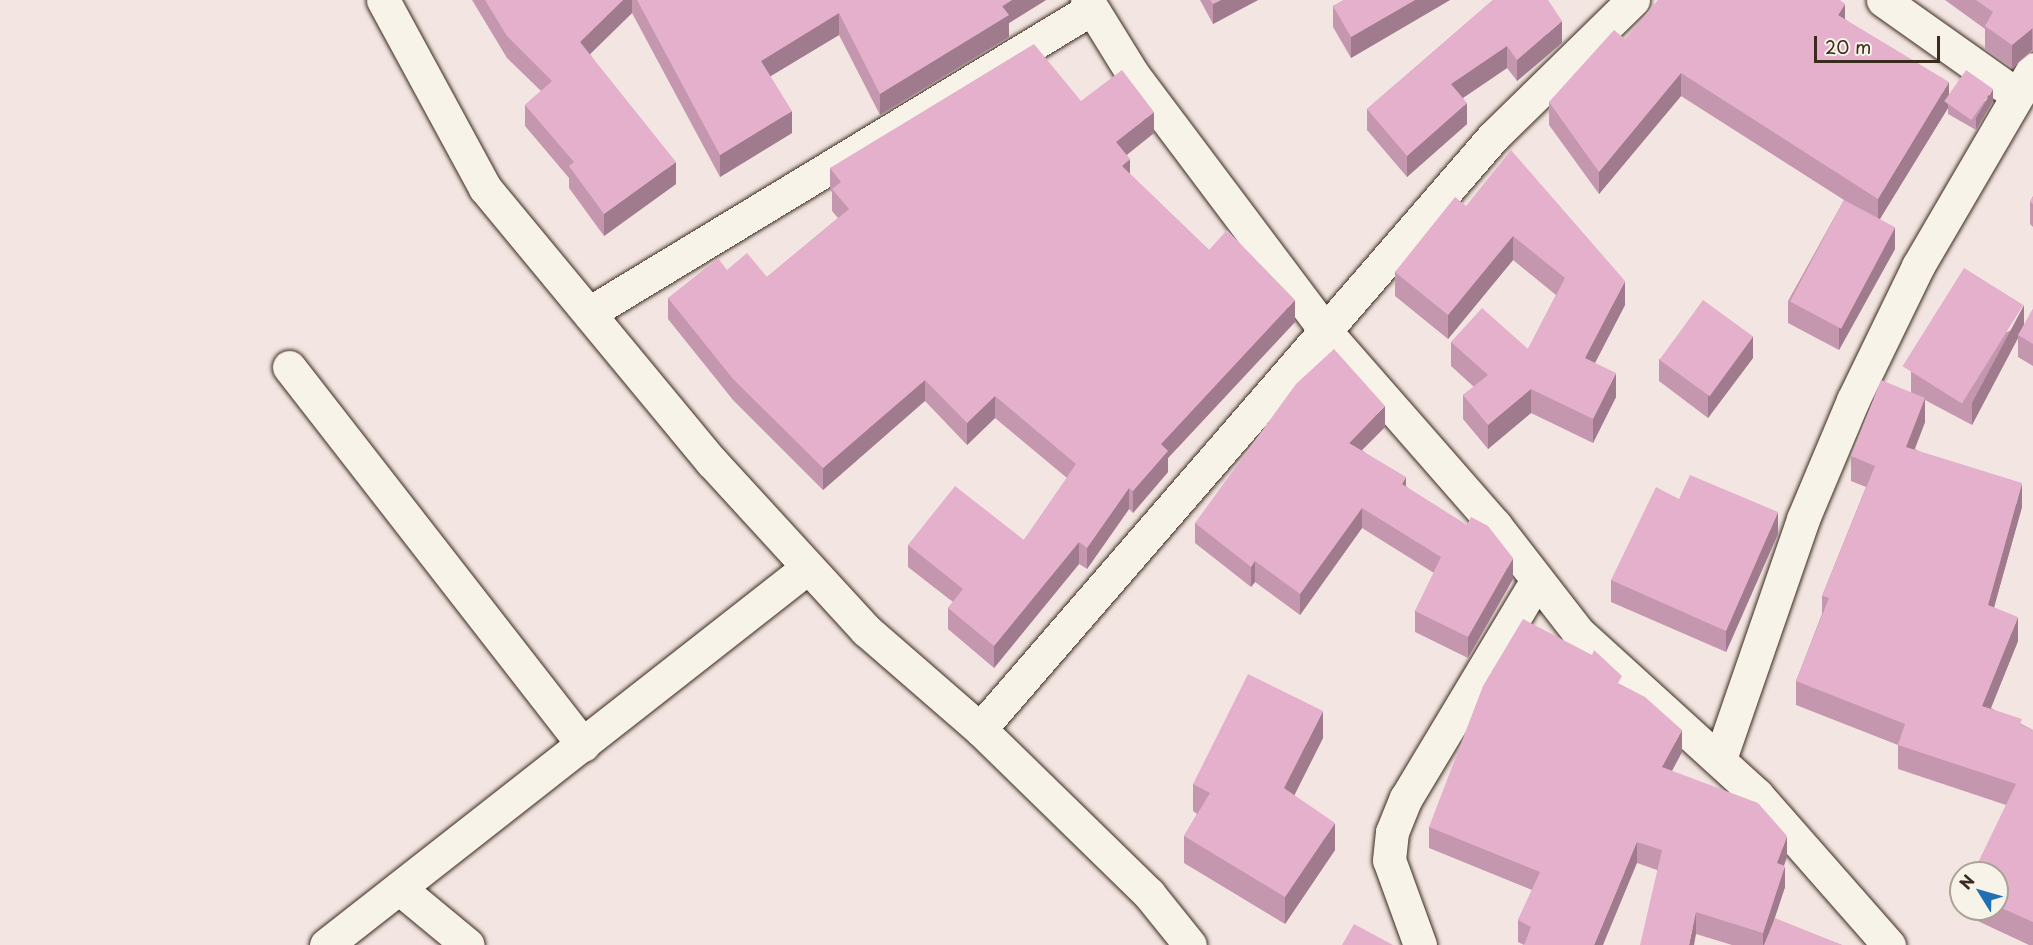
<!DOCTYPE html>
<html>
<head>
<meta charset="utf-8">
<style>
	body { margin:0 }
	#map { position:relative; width:2033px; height:945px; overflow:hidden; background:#f3e6e2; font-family:"Playpen Sans",sans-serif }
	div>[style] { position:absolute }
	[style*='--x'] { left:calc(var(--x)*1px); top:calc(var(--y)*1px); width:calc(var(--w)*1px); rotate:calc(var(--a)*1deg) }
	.roads { filter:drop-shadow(0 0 2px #3b2a1e) drop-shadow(0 0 2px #3b2a1e) }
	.street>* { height:33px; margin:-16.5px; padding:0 16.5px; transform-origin:16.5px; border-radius:16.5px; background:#f7f3e8 }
	.wall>* { inset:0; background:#c497af }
	.shaded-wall>* { inset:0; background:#a07b8e }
	.building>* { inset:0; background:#e4b0cb; transform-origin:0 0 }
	span { translate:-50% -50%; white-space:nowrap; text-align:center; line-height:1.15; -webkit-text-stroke:4.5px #f7f3e8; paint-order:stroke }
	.north { position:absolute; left:1949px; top:861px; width:60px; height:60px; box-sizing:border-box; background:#f7f3e8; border:2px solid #aca397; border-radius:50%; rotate:307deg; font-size:16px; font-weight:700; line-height:24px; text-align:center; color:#3b2a1e }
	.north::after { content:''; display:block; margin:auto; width:21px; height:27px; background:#1f6fb2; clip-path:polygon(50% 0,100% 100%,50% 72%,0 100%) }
	.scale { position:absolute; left:1814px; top:36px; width:126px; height:27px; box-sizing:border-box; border:3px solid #3b2a1e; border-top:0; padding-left:8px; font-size:18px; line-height:21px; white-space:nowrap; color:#3b2a1e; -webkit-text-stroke:4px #f7f3e8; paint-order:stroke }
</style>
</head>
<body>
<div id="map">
	<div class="roads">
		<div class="street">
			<div style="--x:383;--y:0;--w:214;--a:61.5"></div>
			<div style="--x:485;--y:188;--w:356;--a:50.4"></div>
			<div style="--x:712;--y:462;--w:228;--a:47.5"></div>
			<div style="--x:866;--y:630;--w:151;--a:41"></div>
			<div style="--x:980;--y:729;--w:236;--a:44.3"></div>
			<div style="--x:1149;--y:894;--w:65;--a:51.2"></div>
			<div style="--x:1087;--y:0;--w:86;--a:58.3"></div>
			<div style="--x:1132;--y:73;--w:325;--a:53.1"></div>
			<div style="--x:1327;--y:333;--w:255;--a:48.8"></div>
			<div style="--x:1495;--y:525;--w:135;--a:52.2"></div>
			<div style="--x:1578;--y:632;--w:242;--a:42.3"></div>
			<div style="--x:1757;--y:795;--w:200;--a:48.7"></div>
			<div style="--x:1883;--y:0;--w:163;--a:35.3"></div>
			<div style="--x:589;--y:313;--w:587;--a:-31.2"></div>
			<div style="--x:289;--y:367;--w:479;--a:52.1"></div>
			<div style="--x:980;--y:729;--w:783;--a:-49.09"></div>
			<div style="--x:1493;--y:137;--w:196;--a:-44.4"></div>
			<div style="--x:1720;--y:759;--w:254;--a:-70.9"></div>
			<div style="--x:1803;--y:519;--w:129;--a:-67.2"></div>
			<div style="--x:1853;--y:400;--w:149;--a:-64.1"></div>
			<div style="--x:1918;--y:266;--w:228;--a:-59.7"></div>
			<div style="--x:399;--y:888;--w:89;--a:39.6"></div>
			<div style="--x:326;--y:945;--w:611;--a:-38.09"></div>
			<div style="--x:1420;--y:945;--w:90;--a:-110"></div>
			<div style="--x:1389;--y:860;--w:28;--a:-84"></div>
			<div style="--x:1392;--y:832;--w:37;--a:-68"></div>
			<div style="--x:1406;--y:798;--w:252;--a:-59"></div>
		</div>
	</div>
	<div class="wall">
		<div style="clip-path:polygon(472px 0,1046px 0,1009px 23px,1009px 37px,880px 115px,839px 35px,770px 76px,792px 133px,720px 177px,632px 13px,590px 54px,676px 184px,604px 236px,569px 188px,569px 178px,525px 126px,525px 105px,541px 91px,507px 58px)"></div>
		<div style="clip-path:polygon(1200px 0,1258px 0,1213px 24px)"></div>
		<div style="clip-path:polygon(1344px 0,1450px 0,1351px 58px,1333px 27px,1333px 6px)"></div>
		<div style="clip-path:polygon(1493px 0,1562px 43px,1517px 81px,1507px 68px,1463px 98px,1467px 124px,1407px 177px,1367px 130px,1367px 109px)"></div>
		<div style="clip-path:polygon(1945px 0,2033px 0,2033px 51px,2012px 68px,1985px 49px,1985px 29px)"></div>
		<div style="clip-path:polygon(1845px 19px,1949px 100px,1993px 101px,1976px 130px,1948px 114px,1948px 108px,1880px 219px,1895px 249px,1839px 350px,1788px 323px,1788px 301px,1844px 200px,1681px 96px,1599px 194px,1549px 125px,1549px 102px,1625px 39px)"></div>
		<div style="clip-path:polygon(1081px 101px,1154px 133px,1127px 155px,1130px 174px,1209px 250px,1295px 322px,1168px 458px,1168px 472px,1133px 513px,1129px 509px,1087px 569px,1079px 564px,994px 668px,948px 629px,948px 608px,953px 602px,908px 567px,908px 545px,1024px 540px,1067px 478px,995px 418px,967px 445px,925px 401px,823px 490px,733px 400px,668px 319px,668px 298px,727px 270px,767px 277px,838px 218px,832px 211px,832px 192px,830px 189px,830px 168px)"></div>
		<div style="clip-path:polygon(2033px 196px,2033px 227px,2030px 224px,2030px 202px)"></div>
		<div style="clip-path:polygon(1466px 206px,1625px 305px,1595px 363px,1616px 397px,1593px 443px,1531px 413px,1488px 449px,1463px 419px,1463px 395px,1474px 387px,1451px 366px,1451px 342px,1528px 349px,1556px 295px,1513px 260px,1448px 339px,1395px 296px,1395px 272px)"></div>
		<div style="clip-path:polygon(2033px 309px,2033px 366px,2018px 357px,2018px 338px,1972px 425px,1925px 400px,1925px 422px,1915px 449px,2022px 507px,1994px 607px,2018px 641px,1991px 708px,2033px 730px,2033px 945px,2029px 945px,1965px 915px,1965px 909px,1997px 909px,1997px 873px,2006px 805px,1898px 769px,1898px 745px,1796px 705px,1796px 681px,1822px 614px,1822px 596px,1866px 487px,1851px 481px,1851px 456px,1911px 392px,1911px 371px,2024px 325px)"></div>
		<div style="clip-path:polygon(1753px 358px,1708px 418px,1659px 381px,1659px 359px)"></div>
		<div style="clip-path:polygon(1385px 427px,1362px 450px,1406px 486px,1513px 579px,1468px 658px,1415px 632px,1415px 611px,1434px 573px,1362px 528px,1300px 615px,1255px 582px,1251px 587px,1195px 543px,1195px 523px)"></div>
		<div style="clip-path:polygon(1679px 499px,1778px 534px,1726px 652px,1611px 602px,1611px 580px)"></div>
		<div style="clip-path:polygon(1622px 685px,1682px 752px,1672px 771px,1787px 857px,1784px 865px,1785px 887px,1774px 919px,1842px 945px,1732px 945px,1696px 934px,1657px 870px,1637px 863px,1524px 945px,1518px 942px,1518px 920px,1532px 890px,1429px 848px,1429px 827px)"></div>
		<div style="clip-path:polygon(1323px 738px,1294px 795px,1335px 850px,1285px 924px,1184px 863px,1184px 836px,1197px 814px,1193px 811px,1193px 784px)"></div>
	</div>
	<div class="shaded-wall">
		<div style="clip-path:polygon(623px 0,632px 0,632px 13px,580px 64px,580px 42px)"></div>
		<div style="clip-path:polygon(1012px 0,1046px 0,1009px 23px,1009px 37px,880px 115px,880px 94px)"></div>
		<div style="clip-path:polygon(1221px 0,1258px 0,1213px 24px,1213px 4px)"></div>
		<div style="clip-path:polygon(1415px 0,1450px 0,1351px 58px,1351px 37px)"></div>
		<div style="clip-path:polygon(1845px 4px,1845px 26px,1838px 15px)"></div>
		<div style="clip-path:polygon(839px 13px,839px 35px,761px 82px,761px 61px)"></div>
		<div style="clip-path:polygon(1562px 21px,1562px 43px,1517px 81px,1517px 60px)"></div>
		<div style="clip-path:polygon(2032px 28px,2032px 50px,2012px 68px,2012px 45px)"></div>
		<div style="clip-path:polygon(1507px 46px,1507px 68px,1451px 106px,1451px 84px)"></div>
		<div style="clip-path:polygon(1681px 73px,1681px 96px,1599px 194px,1599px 172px)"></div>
		<div style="clip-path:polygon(1949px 82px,1949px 104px,1948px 103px,1948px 108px,1878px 222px,1878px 199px)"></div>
		<div style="clip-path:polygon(1993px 89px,1993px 101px,1976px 130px,1976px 118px)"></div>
		<div style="clip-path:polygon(1467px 103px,1467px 124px,1407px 177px,1407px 156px)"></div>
		<div style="clip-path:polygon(792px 111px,792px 133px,720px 177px,720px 155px)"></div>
		<div style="clip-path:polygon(1154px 112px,1154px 133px,1116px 163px,1116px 142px)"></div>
		<div style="clip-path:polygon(1130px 159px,1130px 181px,1122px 166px)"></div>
		<div style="clip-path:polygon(676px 162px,676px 184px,604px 236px,604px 214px)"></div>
		<div style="clip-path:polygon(1895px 227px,1895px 249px,1839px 350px,1839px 328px)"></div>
		<div style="clip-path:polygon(1513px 236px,1513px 260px,1448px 339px,1448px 315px)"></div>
		<div style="clip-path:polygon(1625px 281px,1625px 305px,1585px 382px,1585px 358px)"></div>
		<div style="clip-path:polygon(1295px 300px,1295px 322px,1168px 458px,1168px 472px,1133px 513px,1133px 491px,1161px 444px)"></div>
		<div style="clip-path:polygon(2024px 305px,2024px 326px,2018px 335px,2018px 338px,1972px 425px,1972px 403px)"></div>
		<div style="clip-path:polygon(1753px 336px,1753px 358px,1708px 418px,1708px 396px)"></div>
		<div style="clip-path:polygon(1616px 373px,1616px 397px,1593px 443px,1593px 419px)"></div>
		<div style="clip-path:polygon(925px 380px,925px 401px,823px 490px,823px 468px)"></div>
		<div style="clip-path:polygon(1531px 389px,1531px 413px,1488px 449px,1488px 425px)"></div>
		<div style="clip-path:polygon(995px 396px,995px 418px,967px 445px,967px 423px)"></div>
		<div style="clip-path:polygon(1925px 398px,1925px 422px,1906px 471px,1906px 447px)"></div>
		<div style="clip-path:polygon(1385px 406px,1385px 427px,1349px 463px,1349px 443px)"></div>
		<div style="clip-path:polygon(1406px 477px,1406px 497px,1402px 484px)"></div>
		<div style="clip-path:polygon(2022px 483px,2022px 507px,1988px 629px,1988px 605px)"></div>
		<div style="clip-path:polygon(1129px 488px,1129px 509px,1087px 569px,1087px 548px)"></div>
		<div style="clip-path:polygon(1362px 508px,1362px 528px,1300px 615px,1300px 594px)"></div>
		<div style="clip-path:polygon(1778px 512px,1778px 534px,1726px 652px,1726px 631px)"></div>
		<div style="clip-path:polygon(1079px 542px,1079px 564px,994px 668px,994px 646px)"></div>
		<div style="clip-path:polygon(1513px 558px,1513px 579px,1468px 658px,1468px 637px)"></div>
		<div style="clip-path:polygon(1255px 561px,1255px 582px,1251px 587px,1251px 567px)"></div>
		<div style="clip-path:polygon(2018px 617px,2018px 641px,1982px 730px,1982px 706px)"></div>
		<div style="clip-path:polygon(1323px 711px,1323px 738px,1284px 816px,1284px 788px)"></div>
		<div style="clip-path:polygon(1682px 730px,1682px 752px,1662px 789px,1662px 767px)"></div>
		<div style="clip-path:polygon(1335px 823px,1335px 850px,1285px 924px,1285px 897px)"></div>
		<div style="clip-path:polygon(1787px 836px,1787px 857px,1777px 885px,1777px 863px)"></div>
		<div style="clip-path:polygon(1637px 842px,1637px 863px,1603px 945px,1594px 945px)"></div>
		<div style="clip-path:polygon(1785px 866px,1785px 887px,1766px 945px,1763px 945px,1763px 933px)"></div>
		<div style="clip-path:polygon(1696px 912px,1696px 934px,1694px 945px,1689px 945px)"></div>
	</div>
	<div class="building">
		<div style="clip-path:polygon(485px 0,623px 0,580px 42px,676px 162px,604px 214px,569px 166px,574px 162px,525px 105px,552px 81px,507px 36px)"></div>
		<div style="clip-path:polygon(637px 0,1012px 0,1002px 6px,1009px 15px,880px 94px,839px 13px,761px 61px,792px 111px,720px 155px)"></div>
		<div style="clip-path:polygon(1210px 0,1221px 0,1213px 4px)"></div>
		<div style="clip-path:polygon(1344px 0,1415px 0,1351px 37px,1333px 6px)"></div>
		<div style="clip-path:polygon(1493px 0,1548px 0,1562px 21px,1517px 60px,1507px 46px,1451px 84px,1467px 103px,1407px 156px,1367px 109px)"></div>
		<div style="clip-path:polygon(1658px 0,1840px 0,1845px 4px,1838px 15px,1949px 82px,1878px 199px,1681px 73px,1599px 172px,1549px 102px,1614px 30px,1625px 39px)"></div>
		<div style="clip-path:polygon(1976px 0,2033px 0,2033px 28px,2012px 45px,1985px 26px,1993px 12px)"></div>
		<div style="clip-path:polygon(1034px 44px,1081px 101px,1122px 70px,1154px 112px,1116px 142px,1130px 159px,1122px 166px,1209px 250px,1227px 230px,1295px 300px,1161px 444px,1168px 451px,1133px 491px,1129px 488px,1087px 548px,1079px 542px,994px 646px,948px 608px,963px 589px,908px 545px,955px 486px,1024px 540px,1076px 464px,995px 396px,967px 423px,925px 380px,823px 468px,733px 379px,668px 298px,718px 258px,727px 270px,747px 253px,767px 277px,849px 209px,832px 189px,841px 182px,830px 168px)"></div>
		<div style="left:1966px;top:70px;width:33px;height:38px;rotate:35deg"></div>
		<div style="clip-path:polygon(1511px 150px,1625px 281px,1585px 358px,1616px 373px,1593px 419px,1531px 389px,1488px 425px,1463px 395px,1488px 375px,1451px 342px,1482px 308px,1528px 349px,1565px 278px,1513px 236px,1448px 315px,1395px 272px,1455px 197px,1466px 206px)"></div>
		<div style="clip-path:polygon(2033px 196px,2033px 204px,2030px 202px)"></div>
		<div style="left:1844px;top:200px;width:58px;height:115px;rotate:28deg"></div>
		<div style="left:1964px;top:268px;width:70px;height:116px;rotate:32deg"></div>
		<div style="left:1703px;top:300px;width:62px;height:74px;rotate:36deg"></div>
		<div style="clip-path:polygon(2033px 309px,2033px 344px,2018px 335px)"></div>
		<div style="clip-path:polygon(1334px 349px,1385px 406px,1349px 443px,1406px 477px,1402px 484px,1467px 525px,1471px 517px,1488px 526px,1513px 558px,1468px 637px,1415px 611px,1441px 557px,1362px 508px,1300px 594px,1255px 561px,1251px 567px,1195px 523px,1296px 384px)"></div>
		<div style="clip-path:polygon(1881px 380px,1925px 398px,1906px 447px,2022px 483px,1988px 605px,2018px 617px,1982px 706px,2022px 719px,2020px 724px,2033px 730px,2033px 922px,1997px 906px,1997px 873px,1973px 873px,2016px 784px,1898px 745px,1905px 724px,1796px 681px,1829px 598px,1822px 596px,1875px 466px,1851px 456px)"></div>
		<div style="clip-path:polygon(1690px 475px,1778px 512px,1726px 631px,1611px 580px,1656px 487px,1679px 499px)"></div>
		<div style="clip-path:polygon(1523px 619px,1592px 655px,1594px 650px,1622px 676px,1618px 683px,1645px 697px,1682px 730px,1662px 767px,1758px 803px,1787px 836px,1777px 863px,1785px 866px,1763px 933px,1696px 912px,1689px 945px,1640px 945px,1662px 850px,1637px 842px,1594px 945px,1524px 945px,1531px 927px,1518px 920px,1540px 872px,1429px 827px,1483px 686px)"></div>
		<div style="clip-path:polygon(1248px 674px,1323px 711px,1284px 788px,1335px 823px,1285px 897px,1184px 836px,1210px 793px,1193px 784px)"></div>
		<div style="clip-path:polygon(1775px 918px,1842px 945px,1764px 945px)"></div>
		<div style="clip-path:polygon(1354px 924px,1393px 945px,1342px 945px)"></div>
	</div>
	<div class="north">N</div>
	<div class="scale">20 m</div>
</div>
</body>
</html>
